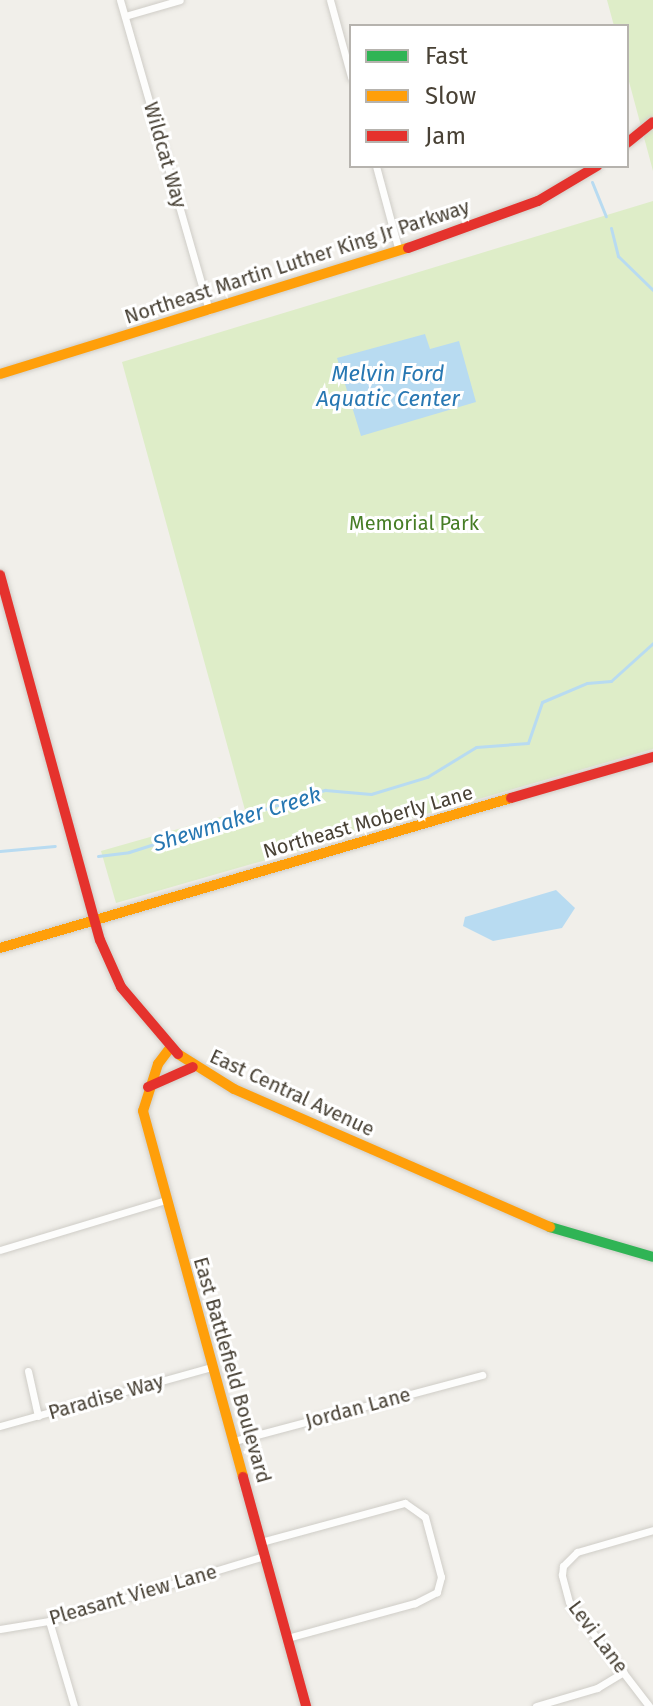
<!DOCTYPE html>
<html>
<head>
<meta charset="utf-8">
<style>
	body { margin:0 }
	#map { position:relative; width:653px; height:1706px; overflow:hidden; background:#f1efea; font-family:"Fira Sans",sans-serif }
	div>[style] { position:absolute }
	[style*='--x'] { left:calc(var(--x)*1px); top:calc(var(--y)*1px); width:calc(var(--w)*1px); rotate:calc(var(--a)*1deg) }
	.green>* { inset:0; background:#deedc8 }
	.water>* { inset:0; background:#b8dbf1 }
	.stream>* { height:3px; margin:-1.5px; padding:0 1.5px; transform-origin:1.5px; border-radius:1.5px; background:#b8dbf1 }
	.roads { filter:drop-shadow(0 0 2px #cfcdc7) drop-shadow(0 0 2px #cfcdc7) }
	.street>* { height:7px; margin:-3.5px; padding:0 3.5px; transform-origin:3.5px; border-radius:3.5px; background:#fdfdfc }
	.fast>* { height:10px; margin:-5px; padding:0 5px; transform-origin:5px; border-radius:5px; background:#30b455 }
	.slow>* { height:10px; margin:-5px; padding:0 5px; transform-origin:5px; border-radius:5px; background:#ff9f0a }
	.jam>* { height:10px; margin:-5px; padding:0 5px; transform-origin:5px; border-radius:5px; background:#e5322d }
	span { translate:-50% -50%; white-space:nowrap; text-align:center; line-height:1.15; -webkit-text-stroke:6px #fff; paint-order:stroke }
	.street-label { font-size:20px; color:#484135 }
	.park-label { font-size:20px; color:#467d25 }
	.water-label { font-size:22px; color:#2777b2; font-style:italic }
	.legend { position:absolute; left:349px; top:24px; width:280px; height:144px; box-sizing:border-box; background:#fff; border:2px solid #b6b3ae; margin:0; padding:10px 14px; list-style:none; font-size:24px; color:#484135 }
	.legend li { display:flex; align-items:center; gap:16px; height:40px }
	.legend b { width:40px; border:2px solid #b6b3ae }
</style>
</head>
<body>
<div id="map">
	<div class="green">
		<div style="clip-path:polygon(607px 0,653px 0,653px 171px,627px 74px,627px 26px,614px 26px)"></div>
		<div style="clip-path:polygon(653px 201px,653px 749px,116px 903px,101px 851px,245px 810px,122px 362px)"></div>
	</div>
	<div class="water">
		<div style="clip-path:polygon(425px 334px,430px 349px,459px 341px,476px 402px,361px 436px,337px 358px)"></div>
		<div style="clip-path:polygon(556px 890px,575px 908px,562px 928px,493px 941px,463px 926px,465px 917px)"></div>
	</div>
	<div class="stream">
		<div style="--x:592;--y:182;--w:37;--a:68"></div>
		<div style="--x:611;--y:228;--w:29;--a:76"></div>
		<div style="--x:618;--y:256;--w:49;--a:44.2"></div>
		<div style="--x:0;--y:851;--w:55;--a:-5.2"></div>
		<div style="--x:98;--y:856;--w:31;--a:-7"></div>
		<div style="--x:129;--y:852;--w:206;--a:-17.6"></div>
		<div style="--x:325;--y:790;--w:46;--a:5"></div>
		<div style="--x:371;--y:794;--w:59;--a:-16.9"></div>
		<div style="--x:427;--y:777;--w:57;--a:-31.5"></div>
		<div style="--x:476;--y:747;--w:52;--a:-4.4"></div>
		<div style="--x:528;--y:743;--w:43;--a:-71.1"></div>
		<div style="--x:542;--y:702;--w:49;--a:-22.9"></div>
		<div style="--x:587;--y:683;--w:24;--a:-5"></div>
		<div style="--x:611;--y:681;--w:57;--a:-42.1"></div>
	</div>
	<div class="roads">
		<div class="street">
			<div style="--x:120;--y:0;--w:323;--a:74"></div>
			<div style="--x:330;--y:0;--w:80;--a:74.7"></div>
			<div style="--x:125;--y:16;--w:57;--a:-16.2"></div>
			<div style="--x:376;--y:166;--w:88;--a:74.9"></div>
			<div style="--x:0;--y:1250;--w:173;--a:-16.8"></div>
			<div style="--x:28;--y:1371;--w:46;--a:77.5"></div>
			<div style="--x:0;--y:1426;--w:219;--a:-15.6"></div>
			<div style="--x:234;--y:1441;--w:257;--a:-14.9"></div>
			<div style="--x:261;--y:1542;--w:149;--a:-15.2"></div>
			<div style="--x:405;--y:1503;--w:24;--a:35"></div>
			<div style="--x:425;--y:1517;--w:62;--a:75.1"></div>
			<div style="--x:441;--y:1577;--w:16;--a:105"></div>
			<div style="--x:437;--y:1592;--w:25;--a:153"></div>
			<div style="--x:415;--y:1603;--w:133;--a:164.7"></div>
			<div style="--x:49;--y:1621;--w:89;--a:73.6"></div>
			<div style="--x:0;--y:1629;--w:50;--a:-9.3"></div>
			<div style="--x:49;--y:1621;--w:225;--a:-16.8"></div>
			<div style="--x:536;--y:1706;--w:64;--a:-16.4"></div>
			<div style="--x:597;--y:1688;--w:31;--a:-31"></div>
			<div style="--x:649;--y:1706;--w:131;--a:-127.6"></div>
			<div style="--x:569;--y:1602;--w:28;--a:-105"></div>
			<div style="--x:562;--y:1575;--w:9;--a:-84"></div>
			<div style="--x:563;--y:1566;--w:20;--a:-45"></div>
			<div style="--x:577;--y:1552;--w:79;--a:-16.1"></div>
		</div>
		<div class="fast">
			<div style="--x:550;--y:1227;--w:107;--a:16.2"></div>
		</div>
		<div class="slow">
			<div style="--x:0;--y:374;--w:427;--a:-17.2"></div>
			<div style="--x:0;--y:948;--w:533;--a:-16.36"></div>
			<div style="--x:170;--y:1048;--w:20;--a:127"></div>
			<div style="--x:158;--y:1064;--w:49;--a:107.7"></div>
			<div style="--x:143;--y:1111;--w:379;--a:74.7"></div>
			<div style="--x:178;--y:1054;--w:66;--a:32"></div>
			<div style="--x:234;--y:1089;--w:345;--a:23.6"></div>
		</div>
		<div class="jam">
			<div style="--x:627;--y:143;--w:33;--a:-39"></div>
			<div style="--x:408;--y:248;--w:138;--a:-19.9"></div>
			<div style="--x:538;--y:201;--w:69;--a:-30.7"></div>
			<div style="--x:0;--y:575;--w:378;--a:74.7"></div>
			<div style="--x:100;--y:940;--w:51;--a:65.9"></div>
			<div style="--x:121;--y:987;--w:88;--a:49.6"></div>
			<div style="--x:511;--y:798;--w:148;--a:-16.1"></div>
			<div style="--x:148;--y:1087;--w:49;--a:-24"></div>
			<div style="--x:243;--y:1477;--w:238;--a:74.6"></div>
		</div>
	</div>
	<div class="street-label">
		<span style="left:165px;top:155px;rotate:74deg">Wildcat Way</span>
		<span style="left:297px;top:262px;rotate:-18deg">Northeast Martin Luther King Jr Parkway</span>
		<span style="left:368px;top:822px;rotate:-16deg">Northeast Moberly Lane</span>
		<span style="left:292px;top:1093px;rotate:25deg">East Central Avenue</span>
		<span style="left:232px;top:1370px;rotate:74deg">East Battlefield Boulevard</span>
		<span style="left:106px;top:1397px;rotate:-16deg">Paradise Way</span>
		<span style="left:358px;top:1408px;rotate:-15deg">Jordan Lane</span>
		<span style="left:133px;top:1595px;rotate:-16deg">Pleasant View Lane</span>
		<span style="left:598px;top:1637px;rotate:53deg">Levi Lane</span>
	</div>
	<div class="park-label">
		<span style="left:414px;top:523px">Memorial Park</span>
	</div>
	<div class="water-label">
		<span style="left:388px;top:386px">Melvin Ford<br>Aquatic Center</span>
		<span style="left:237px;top:819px;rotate:-17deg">Shewmaker Creek</span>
	</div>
	<ul class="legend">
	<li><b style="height:10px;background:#30b455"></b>Fast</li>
	<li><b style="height:10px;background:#ff9f0a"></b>Slow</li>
	<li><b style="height:10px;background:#e5322d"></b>Jam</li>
	</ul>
</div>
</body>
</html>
